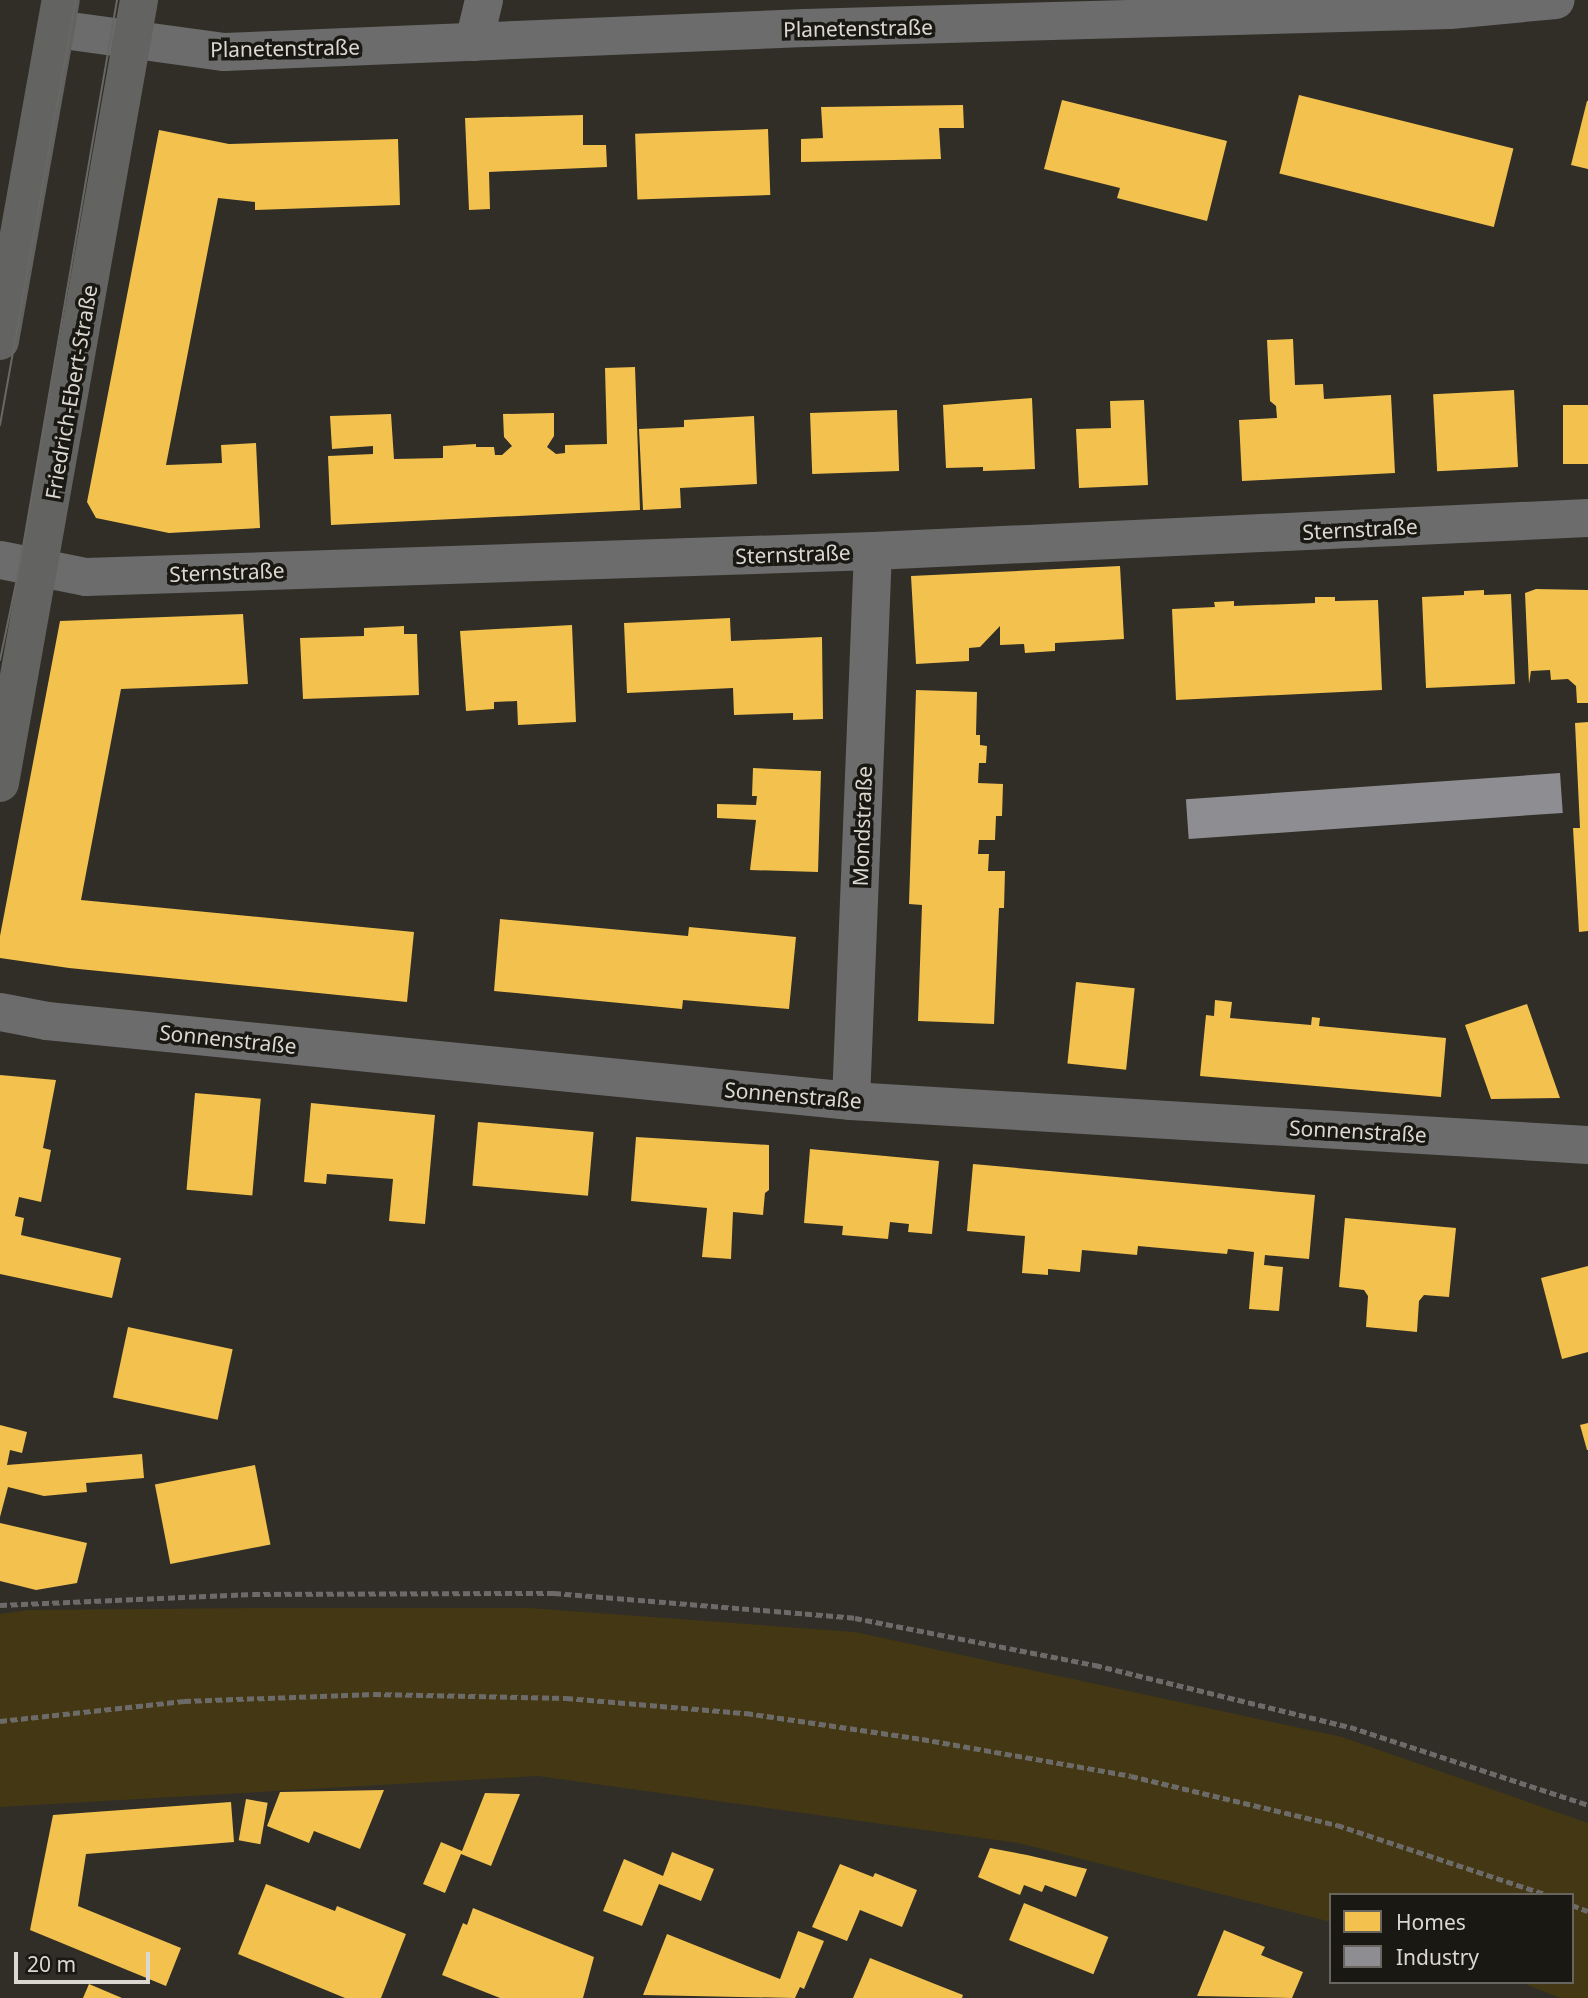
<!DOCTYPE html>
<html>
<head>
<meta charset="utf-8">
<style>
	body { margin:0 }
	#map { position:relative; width:1588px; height:1998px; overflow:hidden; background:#302e27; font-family:"Noto Sans",sans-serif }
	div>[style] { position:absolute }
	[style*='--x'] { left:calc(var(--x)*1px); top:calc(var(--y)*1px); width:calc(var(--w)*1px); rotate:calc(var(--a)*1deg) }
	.green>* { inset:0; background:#443713 }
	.homes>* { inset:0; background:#f2c14e; transform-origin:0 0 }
	.industry>* { inset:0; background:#8d8d92; transform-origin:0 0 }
	.path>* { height:4.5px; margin-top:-2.25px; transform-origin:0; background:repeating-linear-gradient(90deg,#6c6b6a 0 7px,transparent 0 10.5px) }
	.minor>* { height:38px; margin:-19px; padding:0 19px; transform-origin:19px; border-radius:19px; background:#6c6c6d }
	.major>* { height:38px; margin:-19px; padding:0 19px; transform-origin:19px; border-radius:19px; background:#636461 }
	.tram>* { height:2px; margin:-1px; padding:0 1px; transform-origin:1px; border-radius:1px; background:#686765 }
	span { translate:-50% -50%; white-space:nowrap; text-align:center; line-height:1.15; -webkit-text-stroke:7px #1a1812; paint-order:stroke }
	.street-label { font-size:21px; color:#dbd8d1 }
	.legend { position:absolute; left:1329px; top:1893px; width:245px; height:91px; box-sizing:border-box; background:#1a1812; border:2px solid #67655e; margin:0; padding:9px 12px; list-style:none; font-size:21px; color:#dbd8d1 }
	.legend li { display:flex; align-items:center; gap:14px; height:35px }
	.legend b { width:35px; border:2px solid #67655e }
	.scale { position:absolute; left:14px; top:1952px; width:136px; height:32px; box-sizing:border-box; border:4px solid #dbd8d1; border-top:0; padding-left:9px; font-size:21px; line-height:24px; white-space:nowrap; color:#dbd8d1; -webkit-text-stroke:5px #1a1812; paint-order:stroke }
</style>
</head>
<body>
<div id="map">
	<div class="green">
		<div style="clip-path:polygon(257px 1608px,529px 1608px,855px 1632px,1342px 1737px,1588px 1823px,1588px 1998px,1560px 1998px,1520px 1982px,1572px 1982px,1572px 1895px,1331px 1895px,1331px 1922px,1018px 1843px,538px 1776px,0 1807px,0 1614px,28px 1610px)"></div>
	</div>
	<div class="homes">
		<div style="left:1299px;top:95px;width:221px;height:81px;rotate:14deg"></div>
		<div style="clip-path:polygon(1062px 100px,1227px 141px,1207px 221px,1117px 198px,1120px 188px,1044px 169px)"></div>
		<div style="clip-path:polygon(1587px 101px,1588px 101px,1588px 169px,1571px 165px)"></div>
		<div style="clip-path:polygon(963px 105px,964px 128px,939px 128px,941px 159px,801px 162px,801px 139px,823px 138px,821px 107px)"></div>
		<div style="clip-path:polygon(583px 115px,583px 145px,606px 145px,607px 167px,489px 172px,490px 209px,469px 210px,465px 118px)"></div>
		<div style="left:768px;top:129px;width:66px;height:133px;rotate:88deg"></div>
		<div style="clip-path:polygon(159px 130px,229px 144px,398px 139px,400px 205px,255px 210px,255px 202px,218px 198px,166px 465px,222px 463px,221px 445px,256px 443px,260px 528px,169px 533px,96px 518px,87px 502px)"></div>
		<div style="clip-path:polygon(1293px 339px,1295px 385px,1323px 384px,1324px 399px,1391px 395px,1395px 473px,1242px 481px,1239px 420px,1277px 418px,1276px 406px,1270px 401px,1267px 340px)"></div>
		<div style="clip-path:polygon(635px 367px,640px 510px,331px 525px,328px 456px,373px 454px,373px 446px,332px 449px,330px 416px,391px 414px,394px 459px,443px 458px,443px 446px,476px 444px,476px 447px,494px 447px,495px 455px,502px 455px,512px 446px,504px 437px,503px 414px,554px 413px,554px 436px,547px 447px,556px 454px,565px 453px,565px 445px,607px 444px,605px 368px)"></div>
		<div style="left:1514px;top:390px;width:77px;height:81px;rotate:87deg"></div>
		<div style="clip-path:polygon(1032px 398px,1035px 469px,983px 471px,983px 467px,946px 468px,943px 405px)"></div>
		<div style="clip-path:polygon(1144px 400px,1148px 485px,1079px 488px,1076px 429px,1111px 428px,1110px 401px)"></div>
		<div style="left:1588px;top:405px;width:59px;height:25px;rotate:90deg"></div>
		<div style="left:897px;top:410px;width:61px;height:87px;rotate:88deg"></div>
		<div style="clip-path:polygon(754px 416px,757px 484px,680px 488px,681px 508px,643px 510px,639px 429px,684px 427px,684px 420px)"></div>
		<div style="clip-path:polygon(1120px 566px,1124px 639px,1055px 643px,1055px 651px,1025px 653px,1024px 644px,1000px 645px,1000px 626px,980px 647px,969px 648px,969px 661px,916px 664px,911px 576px)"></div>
		<div style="clip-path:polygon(1536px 589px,1588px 590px,1588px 703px,1577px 703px,1576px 686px,1568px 679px,1551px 680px,1550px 670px,1531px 671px,1529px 684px,1525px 593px)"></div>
		<div style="clip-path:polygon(1484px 590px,1484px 595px,1511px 594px,1515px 684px,1426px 688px,1422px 597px,1464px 595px,1464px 591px)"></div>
		<div style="clip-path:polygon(1315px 597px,1335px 597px,1335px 601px,1378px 600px,1382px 690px,1176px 700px,1172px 609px,1215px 607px,1214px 602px,1234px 601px,1234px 606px,1315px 603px)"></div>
		<div style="clip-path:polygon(243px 614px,248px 684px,121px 689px,81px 900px,414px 932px,407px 1002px,69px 968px,0 958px,0 936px,60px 621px)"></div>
		<div style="clip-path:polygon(730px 618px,731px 641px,822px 637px,823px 719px,793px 720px,793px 713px,734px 715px,733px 688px,627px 693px,624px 623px)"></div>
		<div style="clip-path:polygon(572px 625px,576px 722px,518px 725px,517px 701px,494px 702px,494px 709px,466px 711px,460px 631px)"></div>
		<div style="clip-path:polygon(404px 626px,404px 634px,417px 634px,419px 695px,303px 699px,300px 638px,364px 636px,364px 628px)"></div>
		<div style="clip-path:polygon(916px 690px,977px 692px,976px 735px,980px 735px,980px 745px,987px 746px,986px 763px,979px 763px,978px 783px,1003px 784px,1002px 816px,996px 816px,995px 840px,979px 840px,978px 854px,989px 854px,988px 871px,1005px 871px,1004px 908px,999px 908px,994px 1024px,918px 1021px,922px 905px,909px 904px)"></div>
		<div style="clip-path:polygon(1588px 722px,1588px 931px,1579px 932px,1573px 828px,1580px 828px,1575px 723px)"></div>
		<div style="clip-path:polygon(753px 768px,821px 771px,818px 872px,750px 870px,756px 820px,717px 818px,717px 804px,756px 805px,757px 796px,752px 796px)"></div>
		<div style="clip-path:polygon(500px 919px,688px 936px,689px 927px,796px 937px,789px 1009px,683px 1000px,682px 1009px,494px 991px)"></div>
		<div style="left:1076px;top:982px;width:59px;height:82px;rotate:6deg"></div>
		<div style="clip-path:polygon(1215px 1000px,1232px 1002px,1230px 1018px,1311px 1025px,1312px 1017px,1320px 1018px,1319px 1026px,1446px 1038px,1441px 1097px,1200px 1076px,1206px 1015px,1214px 1016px)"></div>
		<div style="clip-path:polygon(1527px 1004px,1560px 1098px,1491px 1099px,1465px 1025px)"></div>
		<div style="clip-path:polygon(0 1075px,56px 1080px,43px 1148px,51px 1150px,41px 1202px,19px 1197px,15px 1216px,24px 1218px,21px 1235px,121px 1258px,112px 1298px,0 1274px)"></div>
		<div style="left:195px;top:1093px;width:66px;height:97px;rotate:5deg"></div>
		<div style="clip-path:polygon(311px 1103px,435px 1115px,425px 1224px,389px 1221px,393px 1179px,327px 1174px,326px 1184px,304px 1182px)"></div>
		<div style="left:478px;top:1122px;width:116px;height:64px;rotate:5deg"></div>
		<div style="clip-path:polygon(636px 1137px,769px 1145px,769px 1190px,765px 1193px,763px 1215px,733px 1212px,731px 1259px,702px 1257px,707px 1208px,631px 1201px)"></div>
		<div style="clip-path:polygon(810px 1149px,939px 1161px,932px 1234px,908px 1232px,909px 1224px,890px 1222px,888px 1239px,842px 1235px,843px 1226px,804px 1223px)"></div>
		<div style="clip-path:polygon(973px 1164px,1315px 1195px,1309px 1259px,1265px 1255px,1264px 1265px,1283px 1267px,1279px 1311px,1249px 1309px,1254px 1252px,1228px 1249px,1227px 1254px,1138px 1246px,1137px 1255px,1082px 1250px,1080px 1272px,1048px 1269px,1048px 1275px,1022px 1273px,1025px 1236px,967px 1231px)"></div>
		<div style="clip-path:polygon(1345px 1218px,1456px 1228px,1449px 1297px,1424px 1295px,1419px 1301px,1417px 1332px,1366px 1327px,1368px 1296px,1364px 1290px,1339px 1287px)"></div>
		<div style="clip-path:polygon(1588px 1266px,1588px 1352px,1562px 1359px,1541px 1278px)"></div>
		<div style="left:128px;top:1327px;width:107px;height:72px;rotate:12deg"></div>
		<div style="clip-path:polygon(1588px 1423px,1588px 1450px,1587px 1450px,1580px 1425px)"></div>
		<div style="clip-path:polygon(0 1425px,27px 1432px,22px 1453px,10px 1450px,7px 1465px,142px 1454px,144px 1478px,86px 1483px,87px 1492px,44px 1496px,8px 1487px,0 1517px)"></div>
		<div style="left:255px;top:1465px;width:81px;height:102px;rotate:79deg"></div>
		<div style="clip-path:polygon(0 1523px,87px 1543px,77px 1583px,36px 1590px,0 1581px)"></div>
		<div style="clip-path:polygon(384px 1790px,360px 1849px,314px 1831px,309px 1843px,267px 1826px,280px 1792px)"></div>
		<div style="clip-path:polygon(485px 1793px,520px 1794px,491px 1866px,461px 1854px,445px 1893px,423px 1884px,441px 1842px,462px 1851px)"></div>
		<div style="left:246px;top:1799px;width:22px;height:42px;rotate:10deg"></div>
		<div style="clip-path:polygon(231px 1802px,234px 1842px,86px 1854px,78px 1906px,181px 1948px,166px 1986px,30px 1930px,53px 1815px)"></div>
		<div style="clip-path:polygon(990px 1848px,1027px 1855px,1087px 1869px,1076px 1897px,1045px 1885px,1042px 1892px,1024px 1885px,1020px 1895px,978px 1877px)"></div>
		<div style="clip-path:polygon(672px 1852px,714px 1869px,701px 1901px,659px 1884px,642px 1926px,603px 1911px,624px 1859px,663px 1876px)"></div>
		<div style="clip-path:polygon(840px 1864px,873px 1877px,875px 1873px,917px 1890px,902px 1927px,860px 1910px,847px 1941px,812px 1927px)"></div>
		<div style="clip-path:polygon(266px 1884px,335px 1911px,337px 1906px,406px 1934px,381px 1998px,345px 1998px,238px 1954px)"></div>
		<div style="left:1024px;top:1903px;width:91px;height:40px;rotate:22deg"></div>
		<div style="clip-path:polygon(473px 1908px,594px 1957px,583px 1998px,500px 1998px,442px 1975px,463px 1923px,467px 1925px)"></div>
		<div style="clip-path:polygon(1224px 1930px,1265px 1947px,1261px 1955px,1303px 1972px,1292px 1998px,1197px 1996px)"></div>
		<div style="clip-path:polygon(798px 1931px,824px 1941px,804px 1989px,800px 1987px,795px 1998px,643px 1995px,667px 1934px,780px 1979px)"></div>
		<div style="clip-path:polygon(870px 1958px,935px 1984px,963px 1995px,962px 1998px,853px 1998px)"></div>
		<div style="clip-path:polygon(89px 1984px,122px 1998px,83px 1998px)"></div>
	</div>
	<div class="industry">
		<div style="left:1560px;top:773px;width:40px;height:375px;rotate:86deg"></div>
	</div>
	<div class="path">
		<div style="--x:0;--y:1605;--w:253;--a:-2.5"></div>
		<div style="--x:253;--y:1594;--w:301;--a:-0.2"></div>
		<div style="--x:554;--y:1593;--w:302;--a:4.7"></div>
		<div style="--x:855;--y:1618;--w:245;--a:11.1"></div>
		<div style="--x:1095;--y:1665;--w:262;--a:13.7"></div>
		<div style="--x:1350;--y:1727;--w:250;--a:18.1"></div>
		<div style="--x:0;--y:1721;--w:185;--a:-6.2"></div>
		<div style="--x:184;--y:1701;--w:190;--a:-2.1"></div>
		<div style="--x:374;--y:1694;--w:192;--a:1.2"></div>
		<div style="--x:566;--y:1698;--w:181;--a:4.8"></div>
		<div style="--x:746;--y:1713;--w:178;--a:8.4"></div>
		<div style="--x:922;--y:1739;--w:212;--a:10"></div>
		<div style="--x:1131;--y:1776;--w:212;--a:13.4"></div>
		<div style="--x:1337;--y:1825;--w:221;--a:18.4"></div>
		<div style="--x:1572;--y:1905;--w:17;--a:21"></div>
	</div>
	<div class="minor">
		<div style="--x:56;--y:29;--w:170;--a:7.8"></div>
		<div style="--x:224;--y:52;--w:581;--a:-2.37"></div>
		<div style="--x:805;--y:28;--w:645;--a:-1.6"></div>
		<div style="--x:1450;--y:10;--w:106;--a:-5.4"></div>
		<div style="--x:474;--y:42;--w:43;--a:-76.6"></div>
		<div style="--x:0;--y:560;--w:88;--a:11.2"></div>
		<div style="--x:86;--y:577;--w:787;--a:-1.89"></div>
		<div style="--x:873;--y:551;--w:716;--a:-2.64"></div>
		<div style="--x:0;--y:1012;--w:48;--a:10.8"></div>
		<div style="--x:47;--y:1021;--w:808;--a:5.68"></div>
		<div style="--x:851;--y:1101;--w:738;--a:3.42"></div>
		<div style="--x:851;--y:1101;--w:550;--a:-87.71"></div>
	</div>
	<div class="major">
		<div style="--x:0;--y:341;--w:346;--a:-79.9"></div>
		<div style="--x:0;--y:783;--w:795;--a:-79.93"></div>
	</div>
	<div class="tram">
		<div style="--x:0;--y:425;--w:432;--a:-79.9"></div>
		<div style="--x:0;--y:660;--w:98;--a:-78.2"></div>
		<div style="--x:20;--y:564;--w:572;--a:-80.24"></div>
	</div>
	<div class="street-label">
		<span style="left:858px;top:28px;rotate:-1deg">Planetenstraße</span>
		<span style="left:285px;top:48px;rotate:-1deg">Planetenstraße</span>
		<span style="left:71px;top:392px;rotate:-80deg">Friedrich-Ebert-Straße</span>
		<span style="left:1360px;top:529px;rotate:-3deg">Sternstraße</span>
		<span style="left:793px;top:554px;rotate:-2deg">Sternstraße</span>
		<span style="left:227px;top:572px;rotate:-2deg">Sternstraße</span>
		<span style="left:862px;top:826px;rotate:-88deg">Mondstraße</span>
		<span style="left:228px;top:1039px;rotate:6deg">Sonnenstraße</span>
		<span style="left:793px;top:1095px;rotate:5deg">Sonnenstraße</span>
		<span style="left:1358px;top:1131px;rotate:3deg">Sonnenstraße</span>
	</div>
	<ul class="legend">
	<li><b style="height:19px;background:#f2c14e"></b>Homes</li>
	<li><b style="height:19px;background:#8d8d92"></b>Industry</li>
	</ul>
	<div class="scale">20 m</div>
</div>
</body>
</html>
